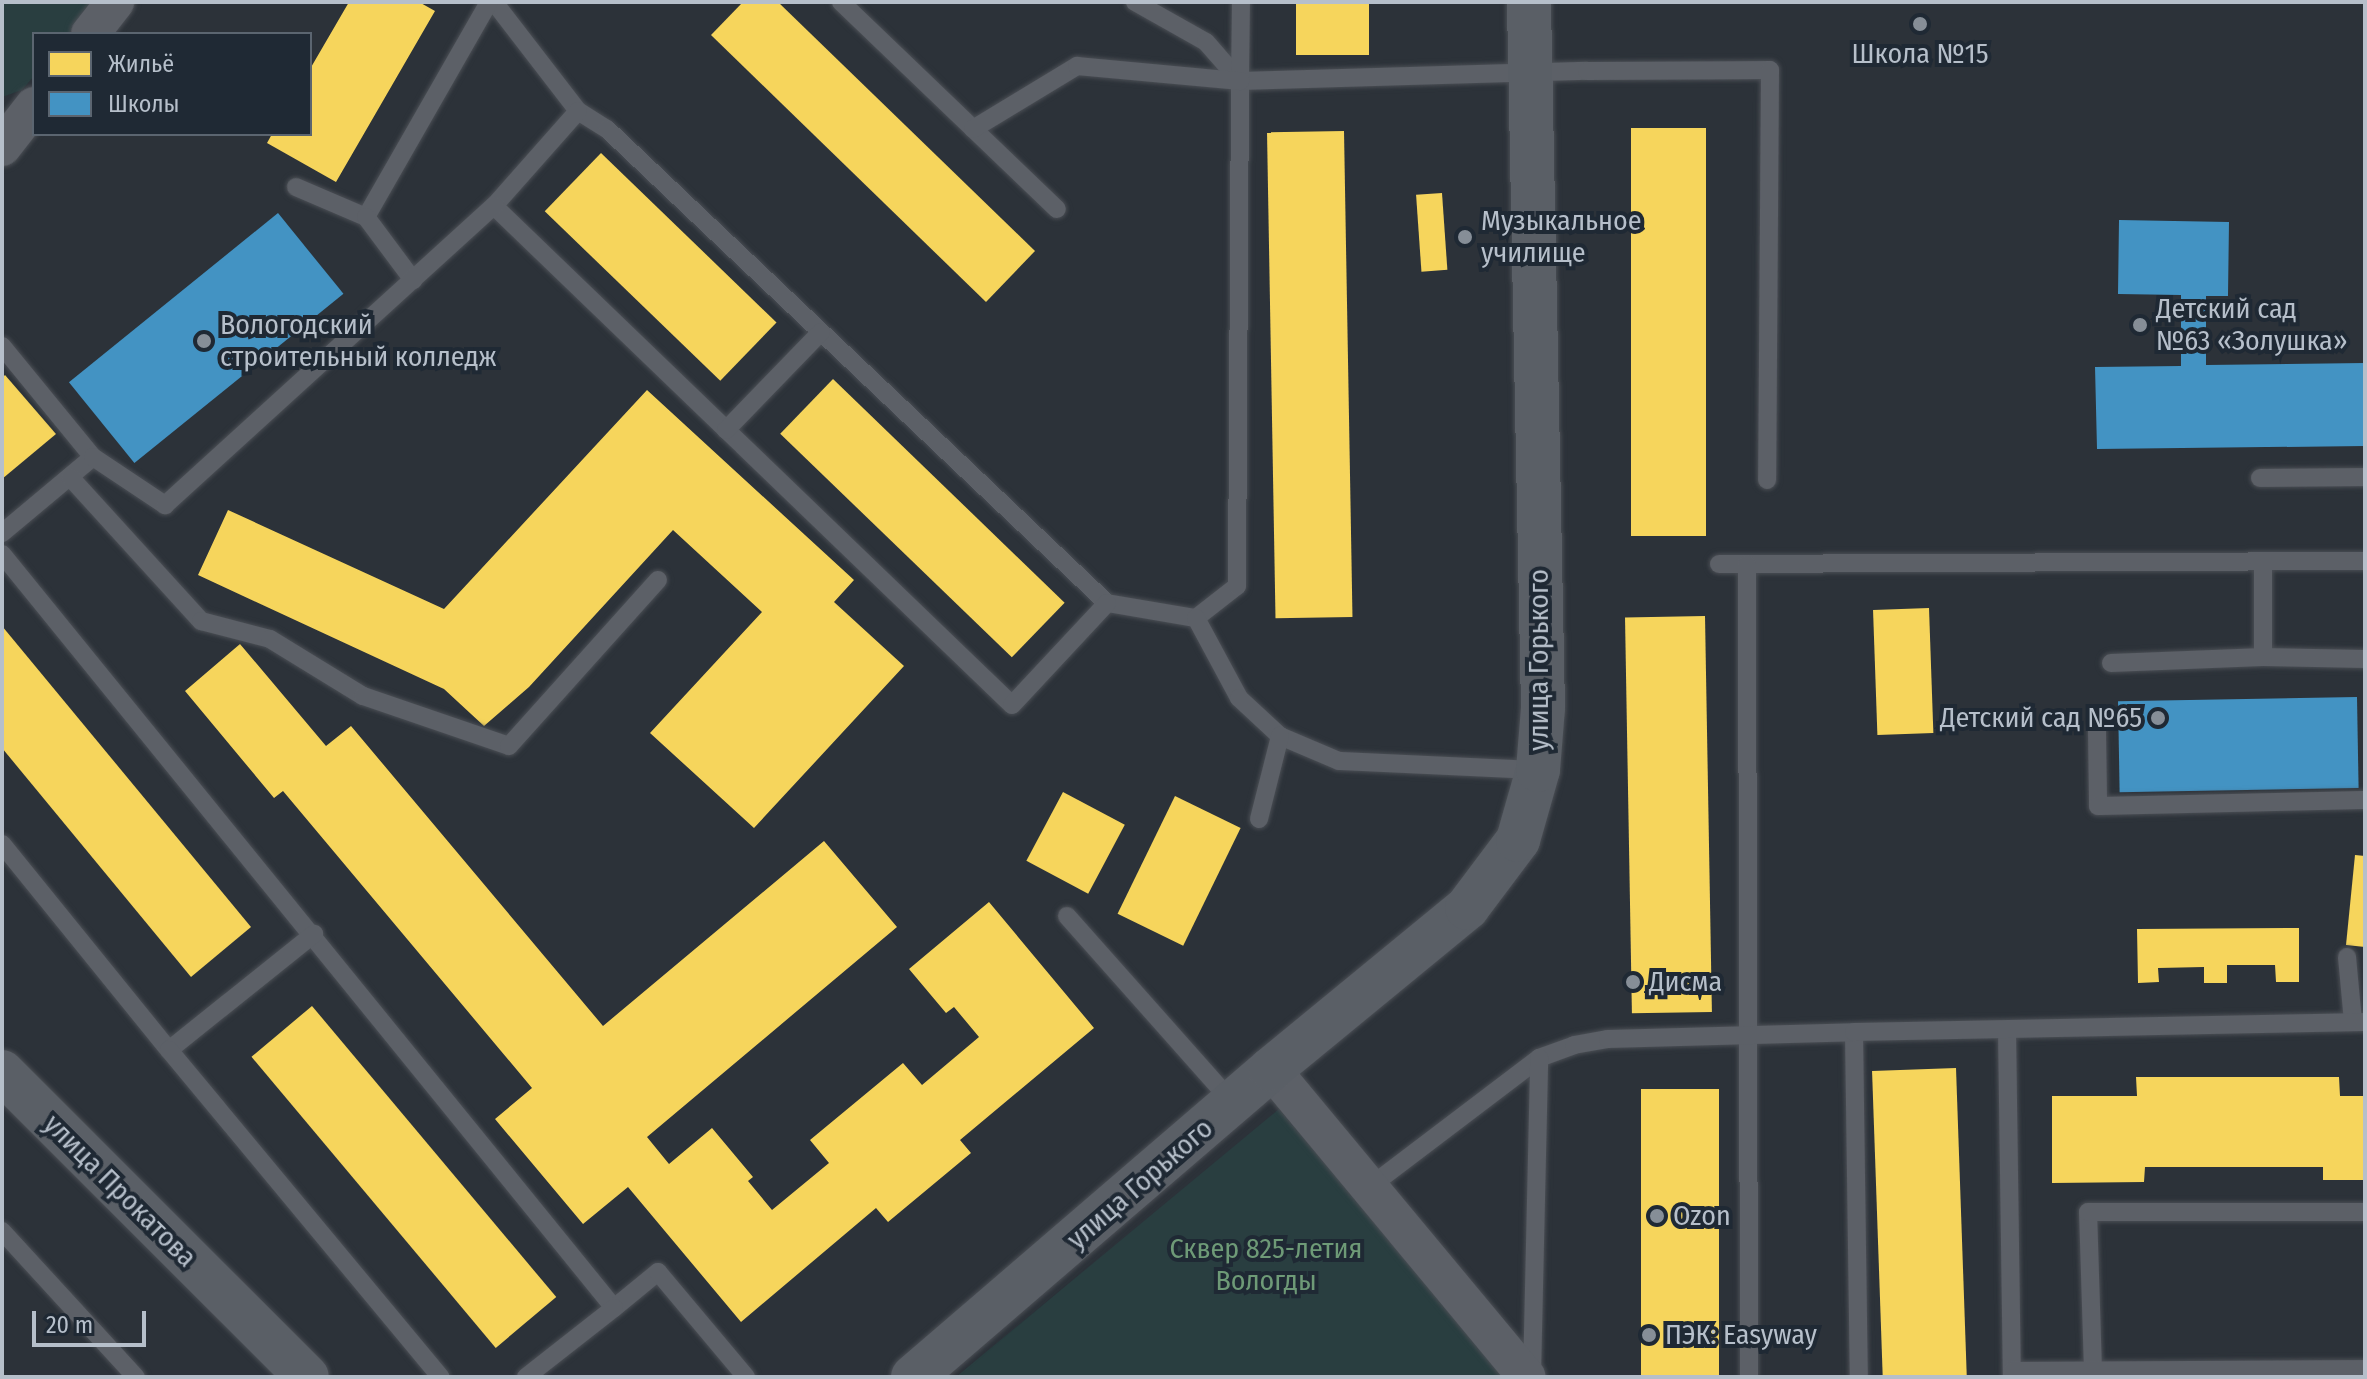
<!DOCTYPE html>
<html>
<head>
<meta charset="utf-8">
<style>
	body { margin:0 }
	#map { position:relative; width:2367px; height:1379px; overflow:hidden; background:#2c3239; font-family:"Fira Sans Condensed",sans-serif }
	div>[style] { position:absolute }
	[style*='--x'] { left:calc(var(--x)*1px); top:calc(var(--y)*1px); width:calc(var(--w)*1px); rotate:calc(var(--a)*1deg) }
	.green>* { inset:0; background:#293e40 }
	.homes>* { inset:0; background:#f6d55c; transform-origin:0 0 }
	.schools>* { inset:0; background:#4393c3; transform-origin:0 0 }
	.roads { filter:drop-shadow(0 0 2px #4a4e54) drop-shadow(0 0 2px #4a4e54) }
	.lane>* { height:18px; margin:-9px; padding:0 9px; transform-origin:9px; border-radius:9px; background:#5c6067 }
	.street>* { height:38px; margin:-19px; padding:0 19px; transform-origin:19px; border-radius:19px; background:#5c6067 }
	.secondary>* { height:44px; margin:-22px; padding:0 22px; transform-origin:22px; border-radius:22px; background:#5a5f66 }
	.dots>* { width:22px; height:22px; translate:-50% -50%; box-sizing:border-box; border:4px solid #1f2934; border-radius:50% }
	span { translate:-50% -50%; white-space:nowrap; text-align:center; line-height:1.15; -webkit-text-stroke:8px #1f2934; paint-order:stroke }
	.poi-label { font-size:28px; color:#b6bfca }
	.left { translate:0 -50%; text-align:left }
	.right { translate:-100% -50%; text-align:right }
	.street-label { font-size:28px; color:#b6bfca }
	.park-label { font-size:28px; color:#6e9a77 }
	.frame { position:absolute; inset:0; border:4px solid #b6bfca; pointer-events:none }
	.legend { position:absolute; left:32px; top:32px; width:280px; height:104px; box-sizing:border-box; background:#1f2934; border:2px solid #5b6570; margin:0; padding:10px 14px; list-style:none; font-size:24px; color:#b6bfca }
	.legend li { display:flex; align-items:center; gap:16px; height:40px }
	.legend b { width:40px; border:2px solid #5b6570 }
	.scale { position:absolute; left:32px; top:1311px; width:114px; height:36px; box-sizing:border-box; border:4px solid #b6bfca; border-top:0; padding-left:10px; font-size:24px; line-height:28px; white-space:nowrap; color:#b6bfca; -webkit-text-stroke:6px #1f2934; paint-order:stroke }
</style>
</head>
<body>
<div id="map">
	<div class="green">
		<div style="clip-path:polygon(2px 2px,95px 2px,68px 34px,34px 34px,34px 76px,22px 90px,2px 97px)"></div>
		<div style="clip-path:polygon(1279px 1109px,1505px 1377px,956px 1377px)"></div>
	</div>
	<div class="homes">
		<div style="clip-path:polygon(349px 2px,419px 2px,435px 11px,336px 182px,267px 143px,272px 134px,310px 134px,310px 69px)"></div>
		<div style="clip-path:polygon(743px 2px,778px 2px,1035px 251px,986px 302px,711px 35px)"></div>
		<div style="left:1296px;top:2px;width:73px;height:53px"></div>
		<div style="left:1631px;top:128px;width:75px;height:408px"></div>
		<div style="left:1344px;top:131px;width:486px;height:77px;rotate:89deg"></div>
		<div style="left:601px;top:153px;width:244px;height:81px;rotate:44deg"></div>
		<div style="left:1442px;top:193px;width:77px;height:26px;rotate:86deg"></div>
		<div style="clip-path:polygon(5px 375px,56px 434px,2px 479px,2px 378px)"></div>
		<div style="left:833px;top:379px;width:322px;height:76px;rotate:44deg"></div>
		<div style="clip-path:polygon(647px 390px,854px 580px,834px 602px,904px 666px,754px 828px,650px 733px,762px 612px,673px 530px,529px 687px,484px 726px,444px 689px,198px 575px,228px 510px,444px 609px)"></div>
		<div style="left:1929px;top:608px;width:125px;height:56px;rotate:88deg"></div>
		<div style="left:1705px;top:616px;width:396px;height:80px;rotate:89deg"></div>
		<div style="clip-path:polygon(2px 626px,251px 927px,191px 977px,2px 748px)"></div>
		<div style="clip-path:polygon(240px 644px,326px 746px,351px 726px,603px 1026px,824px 841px,897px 927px,647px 1137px,669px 1164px,712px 1128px,753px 1177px,748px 1181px,772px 1210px,829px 1163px,810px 1140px,903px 1063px,922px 1085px,979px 1037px,954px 1007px,946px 1013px,909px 969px,989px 902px,1094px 1028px,960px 1140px,971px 1153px,888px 1222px,876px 1208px,741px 1322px,628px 1187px,583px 1224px,495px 1119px,532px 1088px,283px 791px,274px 798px,185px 691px)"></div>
		<div style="left:1063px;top:792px;width:70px;height:78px;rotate:28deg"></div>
		<div style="left:1175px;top:796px;width:73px;height:131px;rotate:26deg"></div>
		<div style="clip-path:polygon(2355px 855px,2365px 856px,2365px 947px,2346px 945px)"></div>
		<div style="clip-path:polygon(2299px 928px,2299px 982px,2276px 982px,2275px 965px,2227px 965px,2227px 983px,2204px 983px,2204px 967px,2158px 968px,2159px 982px,2138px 983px,2137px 929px)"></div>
		<div style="left:312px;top:1006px;width:380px;height:79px;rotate:50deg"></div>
		<div style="left:1956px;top:1068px;width:309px;height:84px;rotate:88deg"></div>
		<div style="clip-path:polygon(2136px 1077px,2339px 1077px,2340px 1096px,2365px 1096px,2365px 1180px,2323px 1180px,2323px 1167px,2145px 1167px,2144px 1182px,2052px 1183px,2052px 1096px,2137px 1096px)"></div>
		<div style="left:1641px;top:1089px;width:78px;height:288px"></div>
	</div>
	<div class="schools">
		<div style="left:278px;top:213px;width:104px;height:269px;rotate:51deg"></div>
		<div style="clip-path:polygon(2119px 220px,2229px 222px,2228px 296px,2206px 296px,2206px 365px,2365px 363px,2365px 446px,2097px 449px,2095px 367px,2181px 366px,2181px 295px,2118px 294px)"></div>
		<div style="left:2357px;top:697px;width:91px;height:239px;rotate:89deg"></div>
	</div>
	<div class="roads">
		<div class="lane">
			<div style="--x:494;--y:2;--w:138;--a:52.4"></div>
			<div style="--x:578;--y:111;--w:34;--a:32"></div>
			<div style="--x:607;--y:129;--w:689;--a:43.47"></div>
			<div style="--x:1107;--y:603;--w:90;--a:9.6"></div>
			<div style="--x:1196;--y:618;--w:52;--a:-38"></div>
			<div style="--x:1237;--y:586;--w:505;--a:-89.66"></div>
			<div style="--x:1240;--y:81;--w:347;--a:-1.7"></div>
			<div style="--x:1587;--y:71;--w:183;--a:-0.3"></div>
			<div style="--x:1770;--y:70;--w:410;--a:90.4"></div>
			<div style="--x:841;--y:2;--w:299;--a:43.8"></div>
			<div style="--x:1135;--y:2;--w:81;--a:29.4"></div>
			<div style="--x:1206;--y:42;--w:52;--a:48.9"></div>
			<div style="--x:1240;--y:81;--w:79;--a:-89.3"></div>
			<div style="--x:578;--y:111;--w:127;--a:131.5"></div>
			<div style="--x:494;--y:206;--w:719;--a:43.93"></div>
			<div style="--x:1012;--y:705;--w:139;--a:-47"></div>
			<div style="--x:973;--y:129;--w:122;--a:-31.2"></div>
			<div style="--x:1077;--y:66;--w:164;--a:5.3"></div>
			<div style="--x:296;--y:187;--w:76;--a:23.2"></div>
			<div style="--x:366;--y:217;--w:248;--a:-60.2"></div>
			<div style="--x:366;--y:217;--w:79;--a:53.3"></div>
			<div style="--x:2;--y:346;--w:144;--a:50.7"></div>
			<div style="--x:93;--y:457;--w:119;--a:140.1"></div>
			<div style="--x:726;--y:430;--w:136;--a:-45.9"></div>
			<div style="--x:93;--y:457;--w:87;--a:33.7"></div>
			<div style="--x:165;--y:505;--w:445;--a:-42.3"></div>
			<div style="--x:70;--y:477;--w:195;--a:47.7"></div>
			<div style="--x:201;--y:621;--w:71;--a:14.6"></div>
			<div style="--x:270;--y:639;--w:109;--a:31.5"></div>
			<div style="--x:363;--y:696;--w:154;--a:18.9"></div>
			<div style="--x:509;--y:746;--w:223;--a:-48.1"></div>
			<div style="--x:2260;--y:478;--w:105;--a:-0.5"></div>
			<div style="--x:2;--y:554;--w:971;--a:50.93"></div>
			<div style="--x:614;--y:1308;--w:57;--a:-39.3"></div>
			<div style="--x:658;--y:1272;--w:137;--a:50"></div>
			<div style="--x:1719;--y:564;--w:646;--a:-0.27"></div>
			<div style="--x:1747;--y:564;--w:813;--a:89.86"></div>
			<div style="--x:1196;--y:618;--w:91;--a:61.7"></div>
			<div style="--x:1239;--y:698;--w:56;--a:42.8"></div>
			<div style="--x:1280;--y:736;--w:64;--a:23"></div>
			<div style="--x:1339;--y:761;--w:198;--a:2.6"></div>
			<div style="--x:2263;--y:657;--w:102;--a:1.1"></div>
			<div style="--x:2111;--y:663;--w:152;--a:-2.3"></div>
			<div style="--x:2263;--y:657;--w:95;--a:-90"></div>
			<div style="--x:2097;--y:730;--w:76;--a:89.2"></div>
			<div style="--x:2098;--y:806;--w:267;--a:-1.3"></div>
			<div style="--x:1259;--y:819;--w:86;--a:-75.8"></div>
			<div style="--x:2;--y:844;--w:265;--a:51"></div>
			<div style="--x:169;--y:1050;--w:186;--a:-38.7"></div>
			<div style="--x:1067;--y:916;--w:250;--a:48.4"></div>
			<div style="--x:2347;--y:957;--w:65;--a:84.7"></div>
			<div style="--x:2007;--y:1029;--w:348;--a:89.2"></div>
			<div style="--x:1854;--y:1032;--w:345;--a:89.2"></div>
			<div style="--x:169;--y:1050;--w:425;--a:50.3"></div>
			<div style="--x:1368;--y:1188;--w:215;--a:-37.2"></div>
			<div style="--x:1539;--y:1058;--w:37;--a:-20"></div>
			<div style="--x:1574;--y:1045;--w:35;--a:-10"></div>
			<div style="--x:1608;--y:1039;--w:246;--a:-1.6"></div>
			<div style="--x:1854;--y:1032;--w:511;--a:-1.12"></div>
			<div style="--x:2;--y:1231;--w:198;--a:47.5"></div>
			<div style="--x:2093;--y:1370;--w:158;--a:-91.8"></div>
			<div style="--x:2088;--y:1212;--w:277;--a:0"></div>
			<div style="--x:2012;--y:1371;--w:353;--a:-0.3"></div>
			<div style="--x:1532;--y:1376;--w:318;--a:-88.7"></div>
			<div style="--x:526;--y:1377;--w:112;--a:-38.1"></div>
		</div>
		<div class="street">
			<div style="--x:90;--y:34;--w:41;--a:-52"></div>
			<div style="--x:2;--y:147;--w:52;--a:-52"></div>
			<div style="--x:1271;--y:1069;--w:400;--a:50.3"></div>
		</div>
		<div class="secondary">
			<div style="--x:2;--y:1072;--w:431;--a:45"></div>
			<div style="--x:913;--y:1377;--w:472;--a:-40.7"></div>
			<div style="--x:1271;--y:1069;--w:254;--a:-39.4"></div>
			<div style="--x:1467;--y:908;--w:85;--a:-53.1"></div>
			<div style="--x:1518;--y:840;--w:73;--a:-74.1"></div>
			<div style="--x:1538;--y:770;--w:62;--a:-85.4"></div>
			<div style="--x:1543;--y:708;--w:706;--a:-91.14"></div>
		</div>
	</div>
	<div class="dots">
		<div style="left:1920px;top:24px;background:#868e97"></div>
		<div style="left:1465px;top:237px;background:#868e97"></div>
		<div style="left:2140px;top:325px;background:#868e97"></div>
		<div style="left:204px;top:341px;background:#868e97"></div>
		<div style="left:2158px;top:718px;background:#868e97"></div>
		<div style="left:1633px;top:982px;background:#868e97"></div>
		<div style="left:1657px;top:1216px;background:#868e97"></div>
		<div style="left:1649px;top:1335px;background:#868e97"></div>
	</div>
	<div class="poi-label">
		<span style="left:1920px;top:54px">Школа №15</span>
		<span class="left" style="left:1481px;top:237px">Музыкальное<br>училище</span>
		<span class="left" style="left:2156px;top:325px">Детский сад<br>№63 «Золушка»</span>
		<span class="left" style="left:220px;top:341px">Вологодский<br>строительный колледж</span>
		<span class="right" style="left:2142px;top:718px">Детский сад №65</span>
		<span class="left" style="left:1649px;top:982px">Дисма</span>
		<span class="left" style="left:1673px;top:1216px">Ozon</span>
		<span class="left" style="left:1665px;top:1335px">ПЭК: Easyway</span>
	</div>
	<div class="street-label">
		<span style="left:1539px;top:660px;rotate:-90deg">улица Горького</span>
		<span style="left:1140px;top:1184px;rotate:-41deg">улица Горького</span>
		<span style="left:120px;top:1191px;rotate:45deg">улица Прокатова</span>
	</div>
	<div class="park-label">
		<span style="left:1266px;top:1265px">Сквер 825-летия<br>Вологды</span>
	</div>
	<div class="frame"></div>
	<ul class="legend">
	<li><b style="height:22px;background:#f6d55c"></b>Жильё</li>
	<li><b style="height:22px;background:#4393c3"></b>Школы</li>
	</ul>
	<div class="scale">20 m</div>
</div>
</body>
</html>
